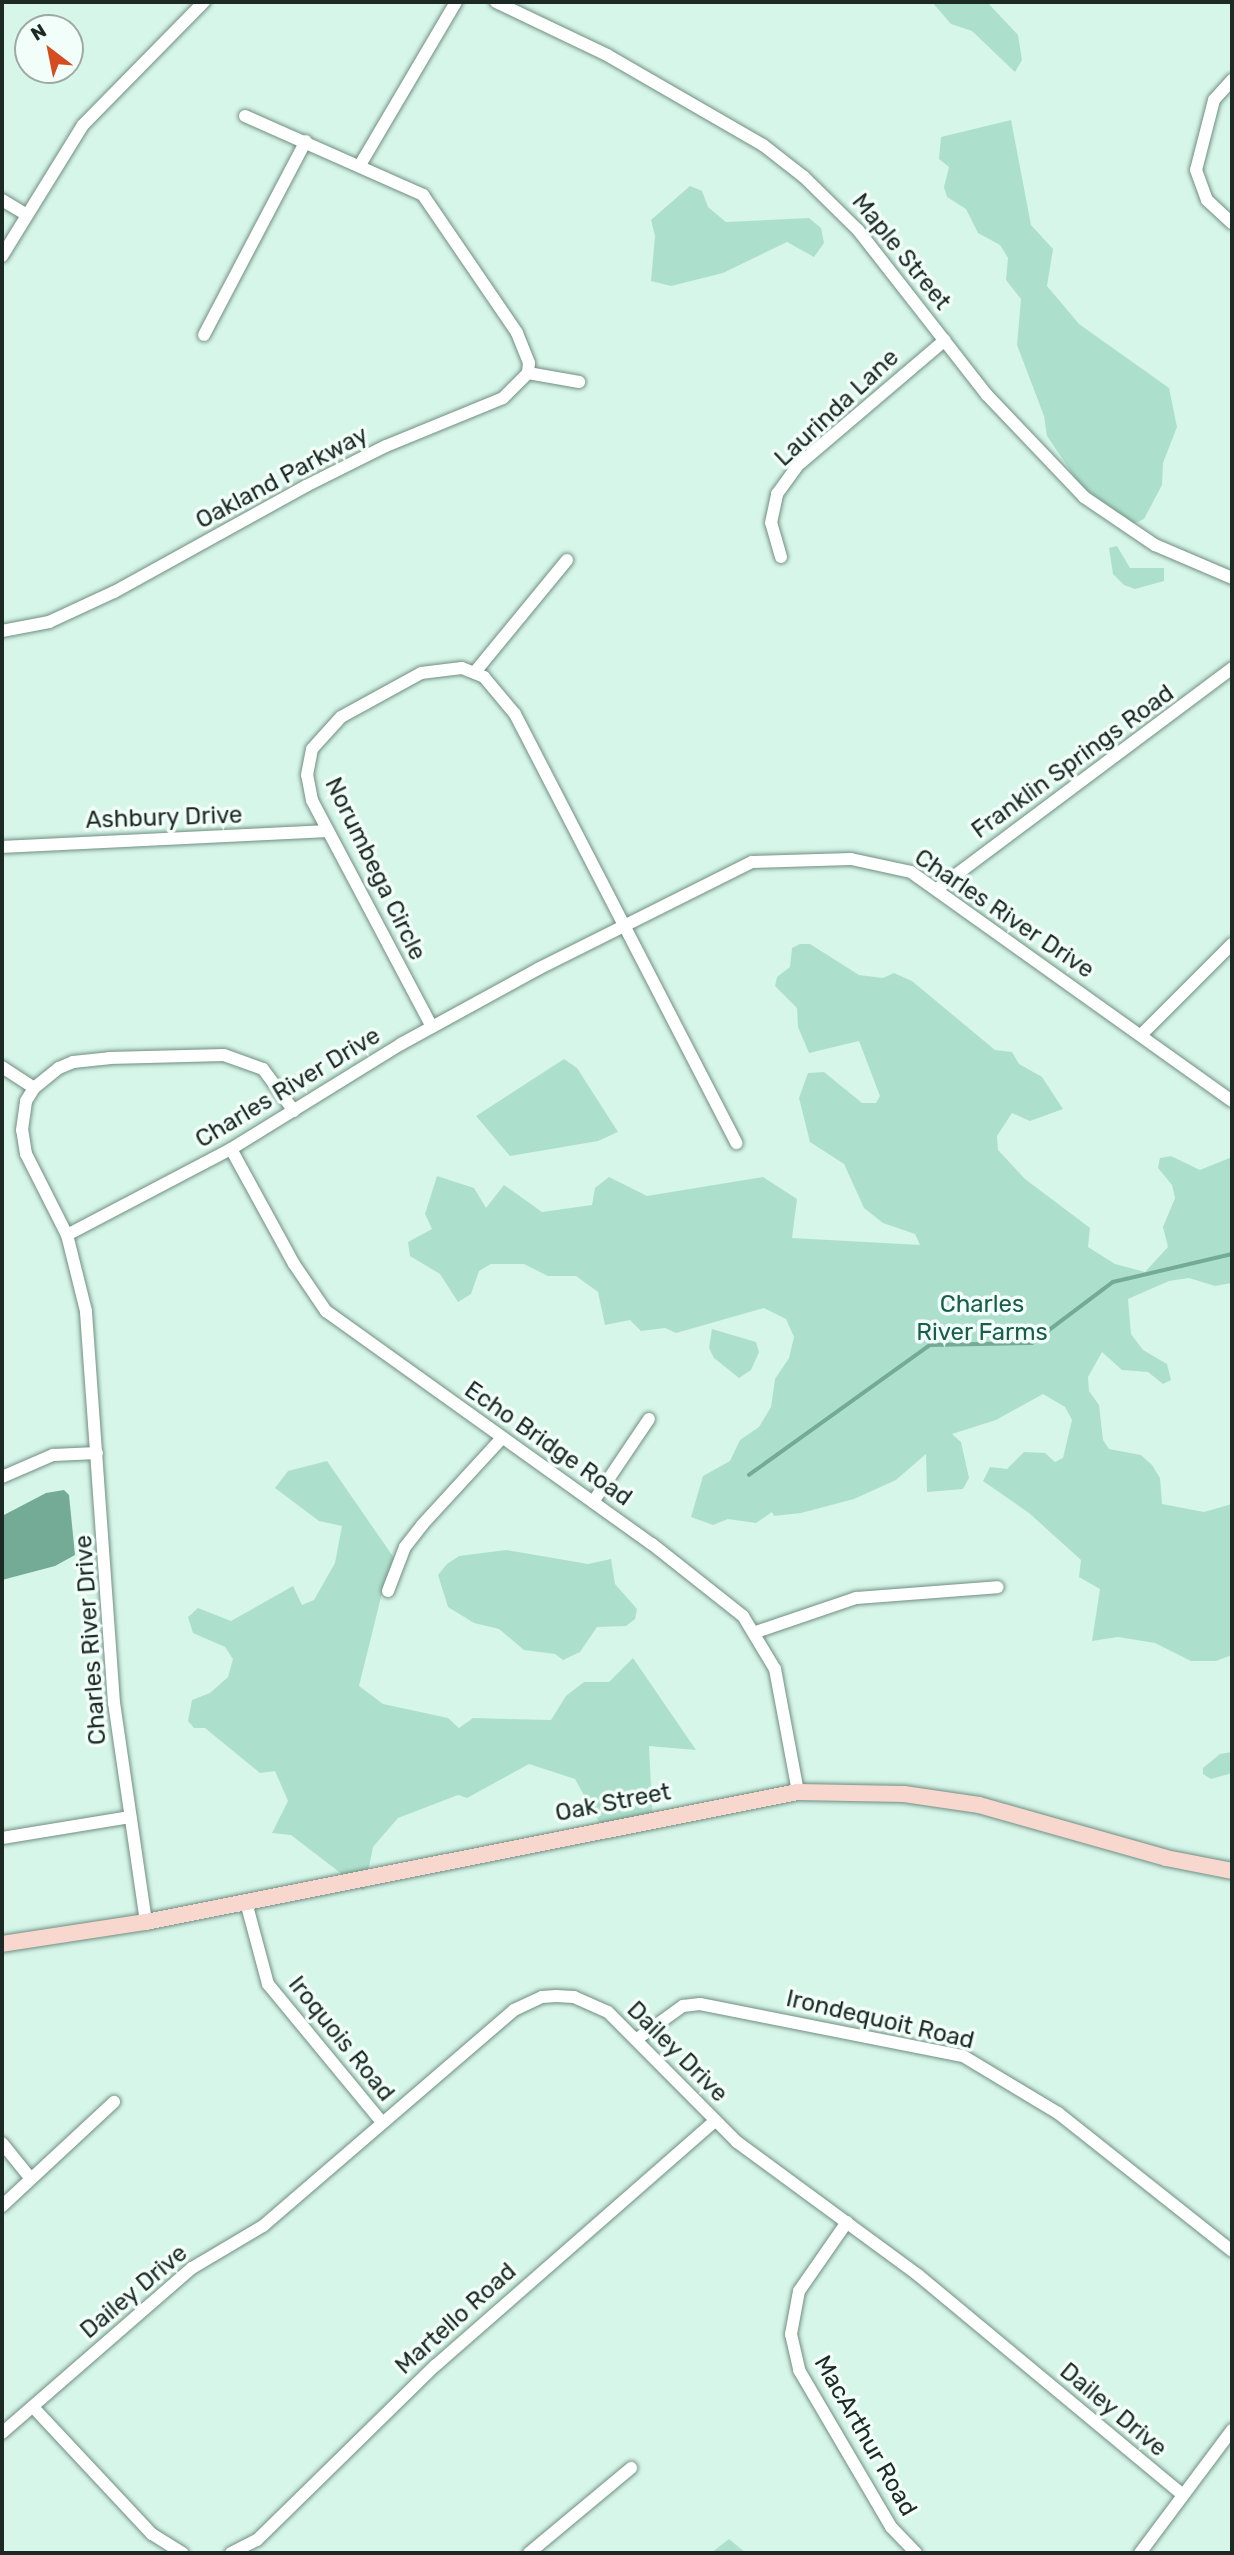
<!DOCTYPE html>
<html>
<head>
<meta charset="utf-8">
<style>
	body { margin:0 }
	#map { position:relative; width:1234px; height:2555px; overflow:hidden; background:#d6f6e9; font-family:Rubik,sans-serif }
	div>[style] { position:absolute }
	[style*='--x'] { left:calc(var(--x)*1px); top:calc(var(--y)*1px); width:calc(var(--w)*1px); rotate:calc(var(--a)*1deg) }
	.green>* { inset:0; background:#ade0cc }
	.water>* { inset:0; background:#74ab96 }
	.stream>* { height:3.5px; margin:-1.75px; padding:0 1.75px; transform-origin:1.75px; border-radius:1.75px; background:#74ab96 }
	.roads { filter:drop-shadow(0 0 2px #718e82) drop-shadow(0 0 2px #718e82) }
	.minor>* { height:12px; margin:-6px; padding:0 6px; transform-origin:6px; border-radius:6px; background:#fff }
	.major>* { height:16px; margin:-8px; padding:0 8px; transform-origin:8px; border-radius:8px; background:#f8d8ce }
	span { translate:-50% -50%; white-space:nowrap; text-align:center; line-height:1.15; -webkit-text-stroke:7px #f2fef9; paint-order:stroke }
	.street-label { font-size:24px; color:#1d2924 }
	.park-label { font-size:24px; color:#185e49 }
	.frame { position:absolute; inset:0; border:4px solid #1d2924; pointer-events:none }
	.north { position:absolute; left:14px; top:14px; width:70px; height:70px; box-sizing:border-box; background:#f2fef9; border:2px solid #9da9a4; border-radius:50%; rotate:328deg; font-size:19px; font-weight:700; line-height:28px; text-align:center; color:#1d2924 }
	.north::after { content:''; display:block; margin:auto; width:24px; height:32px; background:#d44c20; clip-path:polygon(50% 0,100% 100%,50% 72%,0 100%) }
</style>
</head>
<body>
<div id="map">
	<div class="green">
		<div style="clip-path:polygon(932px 2px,987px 2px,1018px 35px,1022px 60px,1015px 72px,972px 31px,951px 24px)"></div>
		<div style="clip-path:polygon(1011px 120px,1031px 225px,1053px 249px,1047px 286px,1079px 324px,1169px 388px,1177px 427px,1163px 463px,1162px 485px,1144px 519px,1133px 524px,1080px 485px,1047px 436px,1044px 416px,1017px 345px,1021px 299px,1006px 280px,1008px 258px,1000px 245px,978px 233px,966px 209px,947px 197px,944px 187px,949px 167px,939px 159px,941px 137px)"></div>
		<div style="clip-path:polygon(690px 186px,702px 191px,708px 207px,726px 222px,809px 218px,821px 228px,824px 243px,814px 257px,787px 242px,723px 273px,671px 286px,651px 281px,655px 236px,651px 220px)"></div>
		<div style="clip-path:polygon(1117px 546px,1130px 568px,1164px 568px,1164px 581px,1135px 589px,1124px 585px,1113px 574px,1109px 548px)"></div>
		<div style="clip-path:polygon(800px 944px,810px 944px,859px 975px,883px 978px,894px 973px,912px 981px,995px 1050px,1012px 1052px,1019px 1064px,1042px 1077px,1063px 1109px,1030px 1121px,1012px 1113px,997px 1136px,998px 1150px,1025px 1179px,1090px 1228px,1088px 1247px,1115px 1264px,1145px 1272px,1168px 1247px,1163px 1227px,1175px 1198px,1172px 1185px,1158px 1168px,1160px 1158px,1171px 1156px,1200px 1170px,1232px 1157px,1232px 1283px,1215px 1286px,1189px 1278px,1169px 1281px,1128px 1299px,1131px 1334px,1143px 1350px,1167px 1364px,1171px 1380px,1163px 1384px,1148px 1372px,1122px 1370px,1102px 1352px,1088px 1377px,1089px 1391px,1099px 1405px,1103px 1440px,1109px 1449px,1141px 1455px,1152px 1465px,1160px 1478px,1162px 1504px,1204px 1512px,1232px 1504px,1232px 1655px,1216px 1661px,1191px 1661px,1155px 1643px,1118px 1637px,1092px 1641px,1100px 1589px,1079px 1577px,1081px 1560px,1029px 1513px,983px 1481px,990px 1467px,1007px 1469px,1024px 1452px,1045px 1453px,1055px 1462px,1063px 1458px,1072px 1420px,1065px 1407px,1043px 1394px,996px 1420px,952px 1434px,961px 1442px,969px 1478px,963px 1489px,927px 1492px,926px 1454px,896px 1480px,854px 1499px,801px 1513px,774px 1516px,772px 1512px,756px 1523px,728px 1519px,713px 1525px,691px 1517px,703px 1476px,730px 1461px,740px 1440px,759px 1427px,771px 1407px,775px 1379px,789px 1358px,794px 1337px,786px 1319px,764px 1308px,676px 1333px,665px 1328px,641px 1331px,630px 1320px,605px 1325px,598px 1292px,576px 1276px,548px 1276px,524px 1264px,491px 1264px,479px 1271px,471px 1294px,458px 1302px,440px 1274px,410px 1256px,408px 1242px,432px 1229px,425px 1214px,437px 1176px,474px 1188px,486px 1208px,504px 1185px,542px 1212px,592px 1205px,595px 1188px,609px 1177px,647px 1196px,763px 1177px,797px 1199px,792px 1238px,920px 1245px,915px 1234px,883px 1223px,864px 1208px,844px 1164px,810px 1142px,799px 1098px,808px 1073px,824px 1072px,862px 1103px,876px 1103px,880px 1096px,859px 1041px,809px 1053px,798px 1027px,797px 1008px,775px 986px,777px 977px,790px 967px,792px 948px)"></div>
		<div style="clip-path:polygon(564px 1059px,577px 1068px,618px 1132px,598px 1141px,510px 1156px,476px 1116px)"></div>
		<div style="clip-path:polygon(712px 1329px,756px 1342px,759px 1352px,751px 1370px,739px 1378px,714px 1358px,709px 1348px)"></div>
		<div style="clip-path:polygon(327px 1461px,403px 1571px,383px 1589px,359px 1686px,383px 1704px,448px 1718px,459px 1728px,473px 1718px,551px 1720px,566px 1696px,584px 1682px,609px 1682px,633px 1658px,696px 1750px,649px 1746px,653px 1826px,608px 1838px,575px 1779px,529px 1764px,467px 1798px,458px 1795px,398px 1818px,373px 1847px,364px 1891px,291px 1835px,272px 1833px,288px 1801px,275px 1771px,260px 1773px,205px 1728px,194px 1728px,188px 1721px,192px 1700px,210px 1693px,228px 1677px,233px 1659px,225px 1647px,193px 1633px,188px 1617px,198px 1608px,231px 1621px,293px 1586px,302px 1605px,314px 1600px,335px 1563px,342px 1526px,319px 1521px,275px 1488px,288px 1471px)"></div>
		<div style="clip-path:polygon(506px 1550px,588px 1564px,611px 1559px,615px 1584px,637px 1609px,635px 1619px,626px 1626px,597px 1627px,580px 1652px,563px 1660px,555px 1654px,524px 1650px,499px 1629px,474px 1623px,448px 1607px,438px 1575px,447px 1564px,459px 1556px)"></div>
		<div style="clip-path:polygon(1232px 1752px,1232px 1773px,1211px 1779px,1203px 1774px,1203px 1768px,1220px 1754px)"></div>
		<div style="clip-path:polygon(729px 2539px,746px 2553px,711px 2553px)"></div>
	</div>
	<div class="water">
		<div style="clip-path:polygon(64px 1490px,69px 1495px,75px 1555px,55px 1566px,2px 1580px,2px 1516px,46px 1493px)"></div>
	</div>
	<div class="stream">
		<div style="--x:749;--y:1475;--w:223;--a:-35.7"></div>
		<div style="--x:930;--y:1345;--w:102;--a:-1.1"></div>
		<div style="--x:1032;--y:1343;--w:101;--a:-37"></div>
		<div style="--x:1113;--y:1282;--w:122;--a:-13.2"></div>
	</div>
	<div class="roads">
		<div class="minor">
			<div style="--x:496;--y:2;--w:123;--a:25.5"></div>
			<div style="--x:607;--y:55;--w:180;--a:30"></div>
			<div style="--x:763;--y:145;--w:52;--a:38"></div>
			<div style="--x:804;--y:177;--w:76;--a:44.5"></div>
			<div style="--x:858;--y:230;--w:209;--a:52"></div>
			<div style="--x:987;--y:395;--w:141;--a:46.4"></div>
			<div style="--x:1084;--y:497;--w:86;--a:34.1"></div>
			<div style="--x:1155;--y:545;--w:84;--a:23.2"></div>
			<div style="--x:1232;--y:80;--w:27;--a:132"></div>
			<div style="--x:1214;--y:100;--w:72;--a:104.4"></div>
			<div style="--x:1196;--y:170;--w:32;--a:70"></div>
			<div style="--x:1207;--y:200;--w:34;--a:43"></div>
			<div style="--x:245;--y:116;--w:195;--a:23.9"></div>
			<div style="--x:423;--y:195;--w:167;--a:55.7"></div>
			<div style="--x:517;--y:333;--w:32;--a:68"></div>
			<div style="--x:529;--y:363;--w:10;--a:96"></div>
			<div style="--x:360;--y:165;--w:189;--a:-59.5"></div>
			<div style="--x:2;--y:200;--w:29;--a:31"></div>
			<div style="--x:2;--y:256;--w:154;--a:-58.3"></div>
			<div style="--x:83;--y:125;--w:173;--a:-45.5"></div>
			<div style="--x:204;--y:335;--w:219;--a:-62.3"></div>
			<div style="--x:781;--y:557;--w:35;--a:-106"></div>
			<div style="--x:771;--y:523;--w:30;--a:-78"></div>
			<div style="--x:777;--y:494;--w:34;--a:-54"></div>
			<div style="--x:797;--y:466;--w:194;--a:-40.4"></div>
			<div style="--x:2;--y:631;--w:48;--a:-10.8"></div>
			<div style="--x:49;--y:622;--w:72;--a:-24.8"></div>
			<div style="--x:114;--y:592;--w:219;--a:-28.9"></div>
			<div style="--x:306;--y:486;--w:89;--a:-26.6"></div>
			<div style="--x:386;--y:446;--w:126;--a:-22.3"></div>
			<div style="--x:503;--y:398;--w:35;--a:-45"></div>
			<div style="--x:528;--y:373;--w:52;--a:10"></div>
			<div style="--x:475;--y:672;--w:145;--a:-50.6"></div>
			<div style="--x:2;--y:847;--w:326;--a:-2.8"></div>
			<div style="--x:937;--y:889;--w:369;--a:-36.8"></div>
			<div style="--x:432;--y:1027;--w:257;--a:-117.9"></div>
			<div style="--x:312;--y:800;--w:25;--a:-101"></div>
			<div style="--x:307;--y:775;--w:26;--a:-79"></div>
			<div style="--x:312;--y:749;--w:43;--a:-47.8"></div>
			<div style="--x:341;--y:717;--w:91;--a:-28.8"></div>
			<div style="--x:421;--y:673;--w:41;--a:-7"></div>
			<div style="--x:462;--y:668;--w:24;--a:22"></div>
			<div style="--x:484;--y:677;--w:48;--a:50"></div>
			<div style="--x:515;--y:714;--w:483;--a:62.7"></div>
			<div style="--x:1141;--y:1035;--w:129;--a:-45"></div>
			<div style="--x:2;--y:1067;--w:38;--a:33"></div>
			<div style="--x:231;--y:1149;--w:131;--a:61.3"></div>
			<div style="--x:294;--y:1264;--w:57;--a:55.8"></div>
			<div style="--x:326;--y:1311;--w:401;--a:35.6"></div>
			<div style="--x:652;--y:1544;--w:116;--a:38.4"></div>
			<div style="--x:743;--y:1616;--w:62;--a:58.9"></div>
			<div style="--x:775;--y:1669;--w:125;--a:79.4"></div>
			<div style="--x:67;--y:1235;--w:91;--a:-116.8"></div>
			<div style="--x:26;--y:1154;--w:24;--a:-99"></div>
			<div style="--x:22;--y:1130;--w:29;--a:-82"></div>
			<div style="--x:26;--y:1101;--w:15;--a:-58"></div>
			<div style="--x:34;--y:1088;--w:32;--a:-39"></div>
			<div style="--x:59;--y:1068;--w:15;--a:-23"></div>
			<div style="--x:73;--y:1062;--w:36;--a:-6"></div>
			<div style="--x:109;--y:1058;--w:115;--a:-1.5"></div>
			<div style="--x:224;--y:1055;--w:41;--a:19.7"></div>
			<div style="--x:263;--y:1069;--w:52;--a:53.6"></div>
			<div style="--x:2;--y:1477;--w:56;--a:-23.3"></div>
			<div style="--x:53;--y:1455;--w:44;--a:-2.6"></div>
			<div style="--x:593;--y:1502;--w:100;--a:-56"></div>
			<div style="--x:388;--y:1591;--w:47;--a:-68.9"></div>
			<div style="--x:405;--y:1547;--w:28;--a:-52"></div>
			<div style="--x:422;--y:1525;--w:118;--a:-47.4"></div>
			<div style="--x:756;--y:1632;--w:106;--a:-18.8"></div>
			<div style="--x:856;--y:1598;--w:142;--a:-4.4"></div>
			<div style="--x:2;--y:1838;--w:130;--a:-9.3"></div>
			<div style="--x:246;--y:1902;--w:85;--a:75"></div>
			<div style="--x:268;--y:1984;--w:178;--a:50.5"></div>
			<div style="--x:146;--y:1922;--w:221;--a:-98.3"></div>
			<div style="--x:114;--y:1703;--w:393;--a:-94.1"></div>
			<div style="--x:86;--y:1311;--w:78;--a:-104"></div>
			<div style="--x:67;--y:1235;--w:185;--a:-27.7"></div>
			<div style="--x:231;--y:1149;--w:200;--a:-31.7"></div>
			<div style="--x:401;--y:1044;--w:156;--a:-28.7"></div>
			<div style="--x:538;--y:969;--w:239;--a:-26.6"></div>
			<div style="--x:752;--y:862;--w:99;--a:-1.7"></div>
			<div style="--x:851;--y:859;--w:61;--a:12.2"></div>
			<div style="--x:911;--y:872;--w:394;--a:35.5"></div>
			<div style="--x:637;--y:2039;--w:57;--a:-35.7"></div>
			<div style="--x:683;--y:2006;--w:17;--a:-7"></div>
			<div style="--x:700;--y:2004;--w:268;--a:11.2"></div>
			<div style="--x:963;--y:2056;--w:111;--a:31"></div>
			<div style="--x:1058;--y:2113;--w:222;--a:38.4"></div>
			<div style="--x:2;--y:2143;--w:46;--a:51.1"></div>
			<div style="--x:2;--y:2206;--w:153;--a:-42.9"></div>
			<div style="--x:847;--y:2222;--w:84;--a:124.8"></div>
			<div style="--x:799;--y:2291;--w:44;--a:100.5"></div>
			<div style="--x:791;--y:2334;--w:37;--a:77"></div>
			<div style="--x:799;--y:2370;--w:182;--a:59.6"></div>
			<div style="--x:891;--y:2527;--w:36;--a:46"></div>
			<div style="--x:33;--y:2407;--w:174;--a:46.9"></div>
			<div style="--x:152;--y:2534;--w:36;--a:32"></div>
			<div style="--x:2;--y:2433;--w:252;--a:-41"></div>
			<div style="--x:192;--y:2268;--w:82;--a:-30.6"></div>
			<div style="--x:263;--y:2226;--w:331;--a:-40.7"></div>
			<div style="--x:514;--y:2010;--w:31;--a:-25"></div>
			<div style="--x:542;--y:1997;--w:14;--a:-4"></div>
			<div style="--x:556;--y:1996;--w:18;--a:3"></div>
			<div style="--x:574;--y:1997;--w:37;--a:24"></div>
			<div style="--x:608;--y:2012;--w:183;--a:45.2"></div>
			<div style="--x:737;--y:2142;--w:225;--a:36.3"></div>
			<div style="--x:918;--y:2275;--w:344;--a:39.7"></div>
			<div style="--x:231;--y:2553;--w:29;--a:-27"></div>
			<div style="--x:257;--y:2540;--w:250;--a:-44.4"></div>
			<div style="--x:436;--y:2365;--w:371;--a:-41.2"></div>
			<div style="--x:529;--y:2553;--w:133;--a:-39.8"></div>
			<div style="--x:1140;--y:2553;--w:154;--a:-53.2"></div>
		</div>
		<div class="major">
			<div style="--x:2;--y:1944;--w:146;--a:-8.7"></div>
			<div style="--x:146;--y:1922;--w:665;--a:-11.28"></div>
			<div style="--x:798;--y:1792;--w:106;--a:1.1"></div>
			<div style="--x:904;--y:1794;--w:76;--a:8.3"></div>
			<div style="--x:979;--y:1805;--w:194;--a:15.8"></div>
			<div style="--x:1166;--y:1858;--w:67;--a:11.1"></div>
		</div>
	</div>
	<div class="street-label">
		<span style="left:901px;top:252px;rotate:51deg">Maple Street</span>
		<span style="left:837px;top:408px;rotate:-43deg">Laurinda Lane</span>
		<span style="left:282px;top:478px;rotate:-28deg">Oakland Parkway</span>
		<span style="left:1073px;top:762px;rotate:-36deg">Franklin Springs Road</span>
		<span style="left:164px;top:818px;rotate:-2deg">Ashbury Drive</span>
		<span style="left:375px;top:869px;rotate:64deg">Norumbega Circle</span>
		<span style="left:1004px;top:914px;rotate:34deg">Charles River Drive</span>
		<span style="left:288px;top:1088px;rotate:-31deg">Charles River Drive</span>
		<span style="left:548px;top:1444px;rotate:35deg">Echo Bridge Road</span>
		<span style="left:91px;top:1640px;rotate:-94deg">Charles River Drive</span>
		<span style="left:613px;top:1803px;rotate:-11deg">Oak Street</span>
		<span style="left:880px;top:2020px;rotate:13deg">Irondequoit Road</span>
		<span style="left:341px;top:2039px;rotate:51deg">Iroquois Road</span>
		<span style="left:677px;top:2052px;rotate:45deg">Dailey Drive</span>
		<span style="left:134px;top:2292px;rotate:-40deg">Dailey Drive</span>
		<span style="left:456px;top:2319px;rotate:-42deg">Martello Road</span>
		<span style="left:1113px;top:2410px;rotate:40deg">Dailey Drive</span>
		<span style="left:865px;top:2436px;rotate:60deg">MacArthur Road</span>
	</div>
	<div class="park-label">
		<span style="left:982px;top:1319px">Charles<br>River Farms</span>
	</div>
	<div class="frame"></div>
	<div class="north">N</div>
</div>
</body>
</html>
